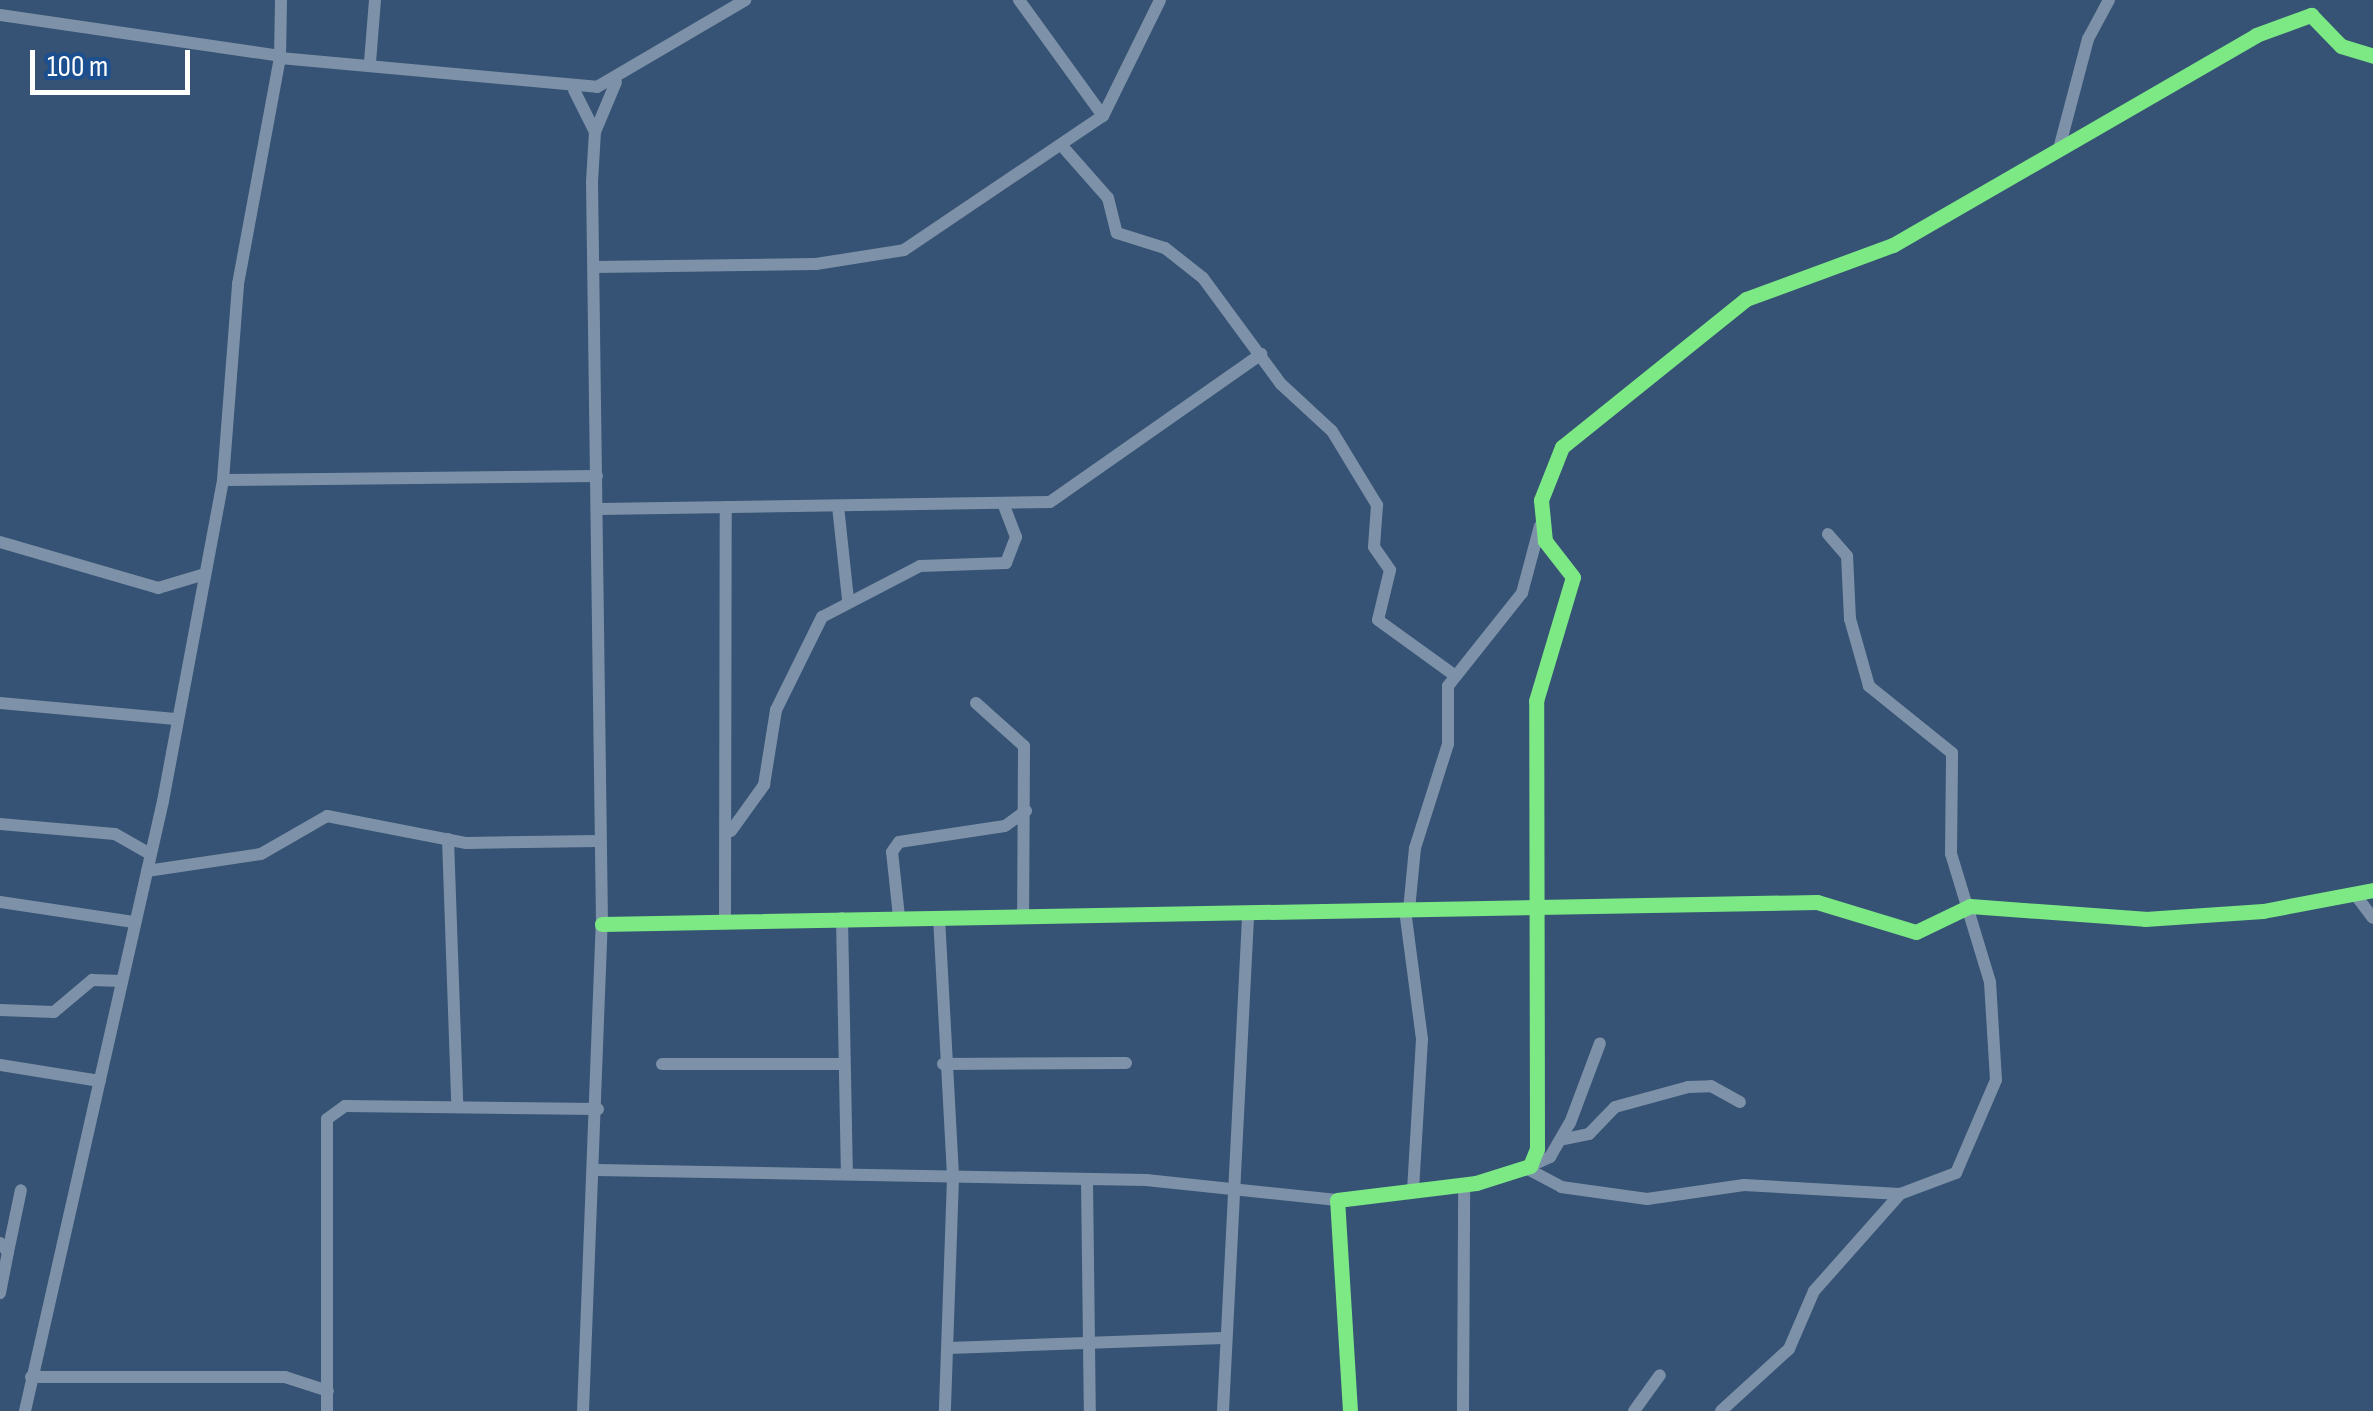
<!DOCTYPE html>
<html>
<head>
<meta charset="utf-8">
<style>
	body { margin:0 }
	#map { position:relative; width:2373px; height:1411px; overflow:hidden; background:#365274; font-family:"Sofia Sans Condensed",sans-serif }
	div>[style] { position:absolute }
	[style*='--x'] { left:calc(var(--x)*1px); top:calc(var(--y)*1px); width:calc(var(--w)*1px); rotate:calc(var(--a)*1deg) }
	.street>* { height:12px; margin:-6px; padding:0 6px; transform-origin:6px; border-radius:6px; background:#7d92a8 }
	.cycleway>* { height:15px; margin:-7.5px; padding:0 7.5px; transform-origin:7.5px; border-radius:7.5px; background:#7ce984 }
	span { translate:-50% -50%; white-space:nowrap; text-align:center; line-height:1.15; -webkit-text-stroke:9px #1b4f8f; paint-order:stroke }
	.scale { position:absolute; left:30px; top:50px; width:160px; height:45px; box-sizing:border-box; border:5px solid #fff; border-top:0; padding-left:12px; font-size:30px; line-height:35px; white-space:nowrap; color:#fff; -webkit-text-stroke:8px #1b4f8f; paint-order:stroke }
</style>
</head>
<body>
<div id="map">
	<div class="street">
		<div style="--x:1019;--y:0;--w:143;--a:54.1"></div>
		<div style="--x:0;--y:15;--w:283;--a:8.3"></div>
		<div style="--x:280;--y:58;--w:318;--a:5.2"></div>
		<div style="--x:597;--y:87;--w:172;--a:-30.4"></div>
		<div style="--x:370;--y:62;--w:62;--a:-85.4"></div>
		<div style="--x:574;--y:90;--w:47;--a:63.4"></div>
		<div style="--x:2060;--y:145;--w:110;--a:-75.2"></div>
		<div style="--x:2088;--y:39;--w:44;--a:-61.7"></div>
		<div style="--x:1063;--y:147;--w:68;--a:48.6"></div>
		<div style="--x:1108;--y:198;--w:36;--a:76"></div>
		<div style="--x:1117;--y:233;--w:50;--a:17.4"></div>
		<div style="--x:1165;--y:248;--w:48;--a:38.3"></div>
		<div style="--x:1203;--y:278;--w:132;--a:53.7"></div>
		<div style="--x:1281;--y:384;--w:69;--a:42.7"></div>
		<div style="--x:1332;--y:431;--w:87;--a:58.7"></div>
		<div style="--x:1377;--y:505;--w:42;--a:94.1"></div>
		<div style="--x:1374;--y:547;--w:28;--a:55"></div>
		<div style="--x:1390;--y:570;--w:51;--a:103.5"></div>
		<div style="--x:1378;--y:620;--w:92;--a:35.8"></div>
		<div style="--x:595;--y:267;--w:221;--a:-0.8"></div>
		<div style="--x:816;--y:264;--w:89;--a:-9"></div>
		<div style="--x:904;--y:250;--w:240;--a:-34"></div>
		<div style="--x:1103;--y:116;--w:129;--a:-63.8"></div>
		<div style="--x:223;--y:480;--w:374;--a:-0.6"></div>
		<div style="--x:838;--y:506;--w:94;--a:83.9"></div>
		<div style="--x:599;--y:509;--w:451;--a:-0.9"></div>
		<div style="--x:1050;--y:502;--w:258;--a:-35"></div>
		<div style="--x:0;--y:542;--w:165;--a:16.2"></div>
		<div style="--x:158;--y:588;--w:49;--a:-16.6"></div>
		<div style="--x:0;--y:703;--w:176;--a:5.2"></div>
		<div style="--x:976;--y:703;--w:64;--a:41.9"></div>
		<div style="--x:1024;--y:746;--w:170;--a:90.3"></div>
		<div style="--x:0;--y:824;--w:115;--a:5"></div>
		<div style="--x:115;--y:834;--w:40;--a:29.7"></div>
		<div style="--x:731;--y:831;--w:57;--a:-54.3"></div>
		<div style="--x:764;--y:785;--w:76;--a:-80.9"></div>
		<div style="--x:776;--y:710;--w:104;--a:-63.7"></div>
		<div style="--x:822;--y:617;--w:110;--a:-27.5"></div>
		<div style="--x:920;--y:566;--w:86;--a:-2"></div>
		<div style="--x:1006;--y:563;--w:28;--a:-69"></div>
		<div style="--x:1016;--y:537;--w:34;--a:-111"></div>
		<div style="--x:448;--y:839;--w:263;--a:88"></div>
		<div style="--x:147;--y:871;--w:115;--a:-8.5"></div>
		<div style="--x:261;--y:854;--w:76;--a:-29.9"></div>
		<div style="--x:327;--y:816;--w:142;--a:11"></div>
		<div style="--x:466;--y:843;--w:132;--a:-0.9"></div>
		<div style="--x:2354;--y:893;--w:31;--a:53"></div>
		<div style="--x:0;--y:902;--w:135;--a:8.5"></div>
		<div style="--x:1405;--y:910;--w:130;--a:82.5"></div>
		<div style="--x:1422;--y:1039;--w:150;--a:93.4"></div>
		<div style="--x:1409;--y:910;--w:62;--a:-84.5"></div>
		<div style="--x:1415;--y:848;--w:109;--a:-72.4"></div>
		<div style="--x:1448;--y:744;--w:58;--a:-90"></div>
		<div style="--x:1448;--y:686;--w:119;--a:-51.5"></div>
		<div style="--x:1522;--y:593;--w:69;--a:-75"></div>
		<div style="--x:899;--y:917;--w:65;--a:-96.1"></div>
		<div style="--x:892;--y:852;--w:12;--a:-55"></div>
		<div style="--x:899;--y:842;--w:107;--a:-8.6"></div>
		<div style="--x:1005;--y:826;--w:26;--a:-36"></div>
		<div style="--x:939;--y:917;--w:261;--a:86.9"></div>
		<div style="--x:953;--y:1178;--w:233;--a:92"></div>
		<div style="--x:842;--y:918;--w:256;--a:88.9"></div>
		<div style="--x:725;--y:920;--w:413;--a:-89.9"></div>
		<div style="--x:602;--y:924;--w:1215;--a:-1.04"></div>
		<div style="--x:1817;--y:902;--w:103;--a:16.9"></div>
		<div style="--x:1916;--y:932;--w:60;--a:-25.7"></div>
		<div style="--x:1970;--y:906;--w:175;--a:4.2"></div>
		<div style="--x:2145;--y:919;--w:118;--a:-3.9"></div>
		<div style="--x:2263;--y:911;--w:112;--a:-10.8"></div>
		<div style="--x:0;--y:1010;--w:54;--a:2.1"></div>
		<div style="--x:54;--y:1012;--w:50;--a:-40.1"></div>
		<div style="--x:92;--y:980;--w:30;--a:2"></div>
		<div style="--x:662;--y:1064;--w:182;--a:0"></div>
		<div style="--x:943;--y:1064;--w:183;--a:-0.3"></div>
		<div style="--x:0;--y:1065;--w:101;--a:9.1"></div>
		<div style="--x:1560;--y:1140;--w:30;--a:-12"></div>
		<div style="--x:1589;--y:1134;--w:37;--a:-46"></div>
		<div style="--x:1615;--y:1107;--w:76;--a:-15.3"></div>
		<div style="--x:1688;--y:1087;--w:23;--a:-2"></div>
		<div style="--x:1711;--y:1086;--w:33;--a:29"></div>
		<div style="--x:1530;--y:1166;--w:22;--a:-24"></div>
		<div style="--x:1550;--y:1157;--w:39;--a:-60"></div>
		<div style="--x:1570;--y:1123;--w:85;--a:-69.4"></div>
		<div style="--x:1526;--y:1168;--w:40;--a:28"></div>
		<div style="--x:1561;--y:1187;--w:87;--a:7.9"></div>
		<div style="--x:1647;--y:1199;--w:98;--a:-8.2"></div>
		<div style="--x:1744;--y:1185;--w:156;--a:3.3"></div>
		<div style="--x:596;--y:1170;--w:550;--a:1.04"></div>
		<div style="--x:1146;--y:1180;--w:192;--a:6"></div>
		<div style="--x:1087;--y:1180;--w:231;--a:89.3"></div>
		<div style="--x:0;--y:1243;--w:12;--a:48"></div>
		<div style="--x:8;--y:1252;--w:42;--a:101"></div>
		<div style="--x:8;--y:1252;--w:63;--a:-78.2"></div>
		<div style="--x:949;--y:1348;--w:274;--a:-2.1"></div>
		<div style="--x:31;--y:1377;--w:254;--a:0"></div>
		<div style="--x:285;--y:1377;--w:45;--a:18"></div>
		<div style="--x:25;--y:1411;--w:625;--a:-77.25"></div>
		<div style="--x:163;--y:801;--w:327;--a:-79.4"></div>
		<div style="--x:223;--y:480;--w:197;--a:-85.6"></div>
		<div style="--x:238;--y:284;--w:230;--a:-79.5"></div>
		<div style="--x:280;--y:58;--w:58;--a:-89"></div>
		<div style="--x:327;--y:1411;--w:292;--a:-90"></div>
		<div style="--x:327;--y:1119;--w:22;--a:-36"></div>
		<div style="--x:345;--y:1106;--w:253;--a:0.7"></div>
		<div style="--x:583;--y:1411;--w:487;--a:-87.8"></div>
		<div style="--x:602;--y:924;--w:742;--a:-90.77"></div>
		<div style="--x:592;--y:182;--w:50;--a:-86.6"></div>
		<div style="--x:595;--y:132;--w:54;--a:-67.2"></div>
		<div style="--x:1223;--y:1411;--w:496;--a:-87.1"></div>
		<div style="--x:1350;--y:1411;--w:211;--a:-93.5"></div>
		<div style="--x:1337;--y:1200;--w:140;--a:-7"></div>
		<div style="--x:1476;--y:1183;--w:57;--a:-17.5"></div>
		<div style="--x:1530;--y:1166;--w:18;--a:-68"></div>
		<div style="--x:1537;--y:1149;--w:448;--a:-90.1"></div>
		<div style="--x:1536;--y:701;--w:129;--a:-73.4"></div>
		<div style="--x:1573;--y:577;--w:46;--a:-127.9"></div>
		<div style="--x:1545;--y:541;--w:41;--a:-95.6"></div>
		<div style="--x:1541;--y:500;--w:57;--a:-68.4"></div>
		<div style="--x:1562;--y:447;--w:236;--a:-38.8"></div>
		<div style="--x:1746;--y:299;--w:157;--a:-20.2"></div>
		<div style="--x:1893;--y:245;--w:419;--a:-30"></div>
		<div style="--x:2256;--y:35;--w:59;--a:-20"></div>
		<div style="--x:2311;--y:15;--w:43;--a:45.9"></div>
		<div style="--x:2341;--y:46;--w:34;--a:17"></div>
		<div style="--x:1463;--y:1411;--w:225;--a:-89.7"></div>
		<div style="--x:1634;--y:1411;--w:44;--a:-54.2"></div>
		<div style="--x:1721;--y:1411;--w:92;--a:-42.4"></div>
		<div style="--x:1789;--y:1349;--w:63;--a:-66.7"></div>
		<div style="--x:1814;--y:1291;--w:130;--a:-48.4"></div>
		<div style="--x:1900;--y:1194;--w:60;--a:-20.6"></div>
		<div style="--x:1956;--y:1173;--w:101;--a:-66.7"></div>
		<div style="--x:1996;--y:1080;--w:98;--a:-93.5"></div>
		<div style="--x:1990;--y:982;--w:134;--a:-106.9"></div>
		<div style="--x:1951;--y:854;--w:101;--a:-89.4"></div>
		<div style="--x:1952;--y:753;--w:107;--a:-141.1"></div>
		<div style="--x:1869;--y:686;--w:70;--a:-105.8"></div>
		<div style="--x:1850;--y:619;--w:63;--a:-92.7"></div>
		<div style="--x:1847;--y:556;--w:29;--a:-131"></div>
	</div>
	<div class="cycleway">
		<div style="--x:602;--y:924;--w:1215;--a:-1.04"></div>
		<div style="--x:1817;--y:902;--w:103;--a:16.9"></div>
		<div style="--x:1916;--y:932;--w:60;--a:-25.7"></div>
		<div style="--x:1970;--y:906;--w:175;--a:4.2"></div>
		<div style="--x:2145;--y:919;--w:118;--a:-3.9"></div>
		<div style="--x:2263;--y:911;--w:112;--a:-10.8"></div>
		<div style="--x:1350;--y:1411;--w:211;--a:-93.5"></div>
		<div style="--x:1337;--y:1200;--w:140;--a:-7"></div>
		<div style="--x:1476;--y:1183;--w:57;--a:-17.5"></div>
		<div style="--x:1530;--y:1166;--w:18;--a:-68"></div>
		<div style="--x:1537;--y:1149;--w:448;--a:-90.1"></div>
		<div style="--x:1536;--y:701;--w:129;--a:-73.4"></div>
		<div style="--x:1573;--y:577;--w:46;--a:-127.9"></div>
		<div style="--x:1545;--y:541;--w:41;--a:-95.6"></div>
		<div style="--x:1541;--y:500;--w:57;--a:-68.4"></div>
		<div style="--x:1562;--y:447;--w:236;--a:-38.8"></div>
		<div style="--x:1746;--y:299;--w:157;--a:-20.2"></div>
		<div style="--x:1893;--y:245;--w:419;--a:-30"></div>
		<div style="--x:2256;--y:35;--w:59;--a:-20"></div>
		<div style="--x:2311;--y:15;--w:43;--a:45.9"></div>
		<div style="--x:2341;--y:46;--w:34;--a:17"></div>
	</div>
	<div class="scale">100 m</div>
</div>
</body>
</html>
